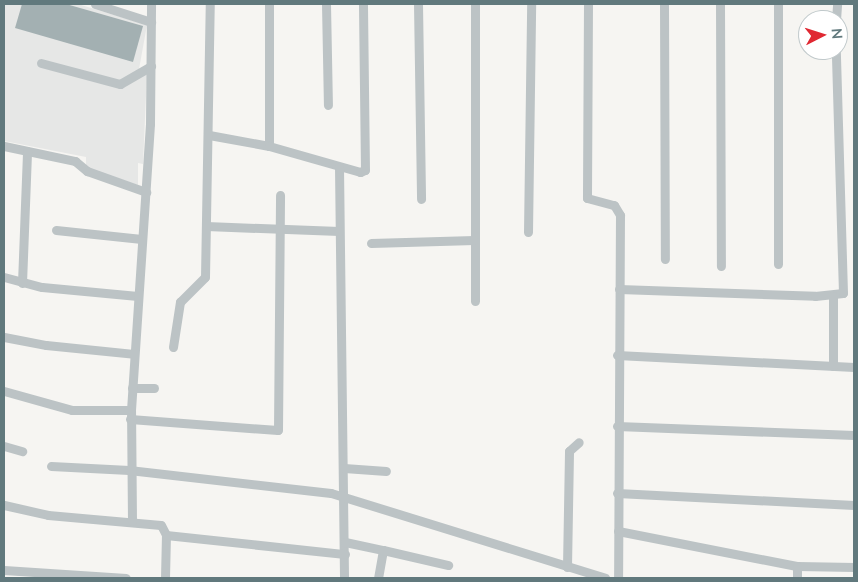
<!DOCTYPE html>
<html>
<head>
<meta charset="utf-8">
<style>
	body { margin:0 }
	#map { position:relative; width:858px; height:582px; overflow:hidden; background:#f6f5f2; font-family:Lato,sans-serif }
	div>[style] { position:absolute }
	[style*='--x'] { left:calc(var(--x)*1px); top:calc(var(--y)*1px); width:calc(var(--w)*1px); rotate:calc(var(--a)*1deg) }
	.built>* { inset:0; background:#e6e7e6 }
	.building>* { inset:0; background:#a3b0b2 }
	.minor>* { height:9px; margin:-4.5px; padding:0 4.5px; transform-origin:4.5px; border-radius:4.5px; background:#bcc3c5 }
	span { translate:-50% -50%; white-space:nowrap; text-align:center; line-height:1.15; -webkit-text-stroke:5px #fff; paint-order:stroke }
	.frame { position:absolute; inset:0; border:5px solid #61797d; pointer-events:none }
	.north { position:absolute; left:798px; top:10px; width:50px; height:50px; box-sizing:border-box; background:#fff; border:1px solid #c0c9cb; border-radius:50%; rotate:85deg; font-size:14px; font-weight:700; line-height:20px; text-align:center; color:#61797d }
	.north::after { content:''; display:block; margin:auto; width:18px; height:22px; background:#e02832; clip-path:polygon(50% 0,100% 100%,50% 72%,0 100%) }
</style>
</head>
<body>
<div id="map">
	<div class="built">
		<div style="clip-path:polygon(5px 4px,78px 4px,147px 25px,139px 69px,147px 73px,143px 164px,138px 163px,138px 185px,86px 168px,86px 157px,4px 141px)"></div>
	</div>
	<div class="building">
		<div style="clip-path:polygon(22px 4px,66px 4px,143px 26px,133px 62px,15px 28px)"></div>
	</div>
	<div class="minor">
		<div style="--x:95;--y:4;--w:59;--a:17.8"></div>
		<div style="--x:269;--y:4;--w:142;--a:90"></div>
		<div style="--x:326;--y:4;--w:101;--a:88.9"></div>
		<div style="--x:418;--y:4;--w:195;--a:89.1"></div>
		<div style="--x:475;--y:4;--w:297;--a:90"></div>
		<div style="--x:588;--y:4;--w:194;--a:90.3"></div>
		<div style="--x:587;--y:198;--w:28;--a:15"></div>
		<div style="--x:614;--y:205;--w:12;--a:59"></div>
		<div style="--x:620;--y:215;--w:363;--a:90.3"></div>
		<div style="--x:664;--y:4;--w:255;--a:89.8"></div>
		<div style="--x:720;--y:4;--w:262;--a:89.8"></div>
		<div style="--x:778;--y:4;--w:260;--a:90"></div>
		<div style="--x:836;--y:20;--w:16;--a:-86"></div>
		<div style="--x:41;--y:63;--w:82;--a:14.9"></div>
		<div style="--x:120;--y:84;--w:36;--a:-30"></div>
		<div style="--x:209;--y:135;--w:61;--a:10.4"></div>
		<div style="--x:269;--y:146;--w:95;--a:15.9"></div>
		<div style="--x:360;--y:172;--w:5;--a:-22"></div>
		<div style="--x:365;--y:170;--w:166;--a:-90.7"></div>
		<div style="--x:4;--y:146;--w:73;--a:11.9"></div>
		<div style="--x:75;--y:161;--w:16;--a:40"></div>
		<div style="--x:87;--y:171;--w:63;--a:19.6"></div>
		<div style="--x:339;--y:167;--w:411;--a:89.3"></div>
		<div style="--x:206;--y:226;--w:133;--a:2.2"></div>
		<div style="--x:56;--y:230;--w:86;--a:6"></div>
		<div style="--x:528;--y:232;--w:228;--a:-89.2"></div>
		<div style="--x:371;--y:243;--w:103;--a:-1.7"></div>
		<div style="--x:4;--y:277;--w:39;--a:15"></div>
		<div style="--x:42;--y:287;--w:96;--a:5.4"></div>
		<div style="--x:22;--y:283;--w:132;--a:-87.8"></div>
		<div style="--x:619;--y:289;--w:196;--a:2"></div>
		<div style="--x:815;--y:296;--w:28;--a:-6"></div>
		<div style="--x:843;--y:293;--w:243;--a:-91.7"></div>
		<div style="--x:4;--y:337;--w:43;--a:10.8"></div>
		<div style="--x:46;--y:345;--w:88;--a:5.8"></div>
		<div style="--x:173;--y:347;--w:46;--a:-81.2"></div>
		<div style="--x:180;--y:302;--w:35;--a:-45"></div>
		<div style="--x:205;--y:277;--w:273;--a:-89"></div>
		<div style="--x:617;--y:355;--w:237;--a:2.9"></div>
		<div style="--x:833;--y:366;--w:70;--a:-90"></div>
		<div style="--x:132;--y:388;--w:22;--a:0"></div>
		<div style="--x:4;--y:391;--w:71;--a:15.6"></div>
		<div style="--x:72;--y:410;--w:59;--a:0"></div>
		<div style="--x:130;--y:419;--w:148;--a:4.3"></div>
		<div style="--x:278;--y:430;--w:235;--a:-89.5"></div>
		<div style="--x:617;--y:426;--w:237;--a:2.2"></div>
		<div style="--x:4;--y:446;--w:19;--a:16"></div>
		<div style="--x:51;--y:466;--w:78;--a:2.9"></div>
		<div style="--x:129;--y:470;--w:203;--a:6.5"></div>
		<div style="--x:331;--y:493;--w:287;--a:17.2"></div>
		<div style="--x:344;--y:468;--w:42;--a:4.1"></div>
		<div style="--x:617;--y:493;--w:237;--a:2.9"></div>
		<div style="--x:4;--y:505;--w:45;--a:12.8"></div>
		<div style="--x:48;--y:515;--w:113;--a:5.1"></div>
		<div style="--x:161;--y:525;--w:11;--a:63"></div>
		<div style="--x:166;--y:535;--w:180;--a:6.1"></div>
		<div style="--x:132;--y:521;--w:111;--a:-90.5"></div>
		<div style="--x:131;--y:410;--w:287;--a:-86.2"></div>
		<div style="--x:150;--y:124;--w:120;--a:-89.5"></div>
		<div style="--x:618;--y:531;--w:182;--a:11.1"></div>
		<div style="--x:797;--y:566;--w:57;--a:1"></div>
		<div style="--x:345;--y:542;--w:39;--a:12"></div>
		<div style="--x:383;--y:550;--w:28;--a:100"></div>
		<div style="--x:383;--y:550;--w:67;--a:13"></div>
		<div style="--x:567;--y:567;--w:116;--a:-89"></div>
		<div style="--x:569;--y:451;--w:13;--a:-42"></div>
		<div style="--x:4;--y:570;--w:122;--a:3.8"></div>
		<div style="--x:165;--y:578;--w:43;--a:-88.7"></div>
		<div style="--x:797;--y:578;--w:12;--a:-90"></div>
	</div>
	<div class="frame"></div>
	<div class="north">N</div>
</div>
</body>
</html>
